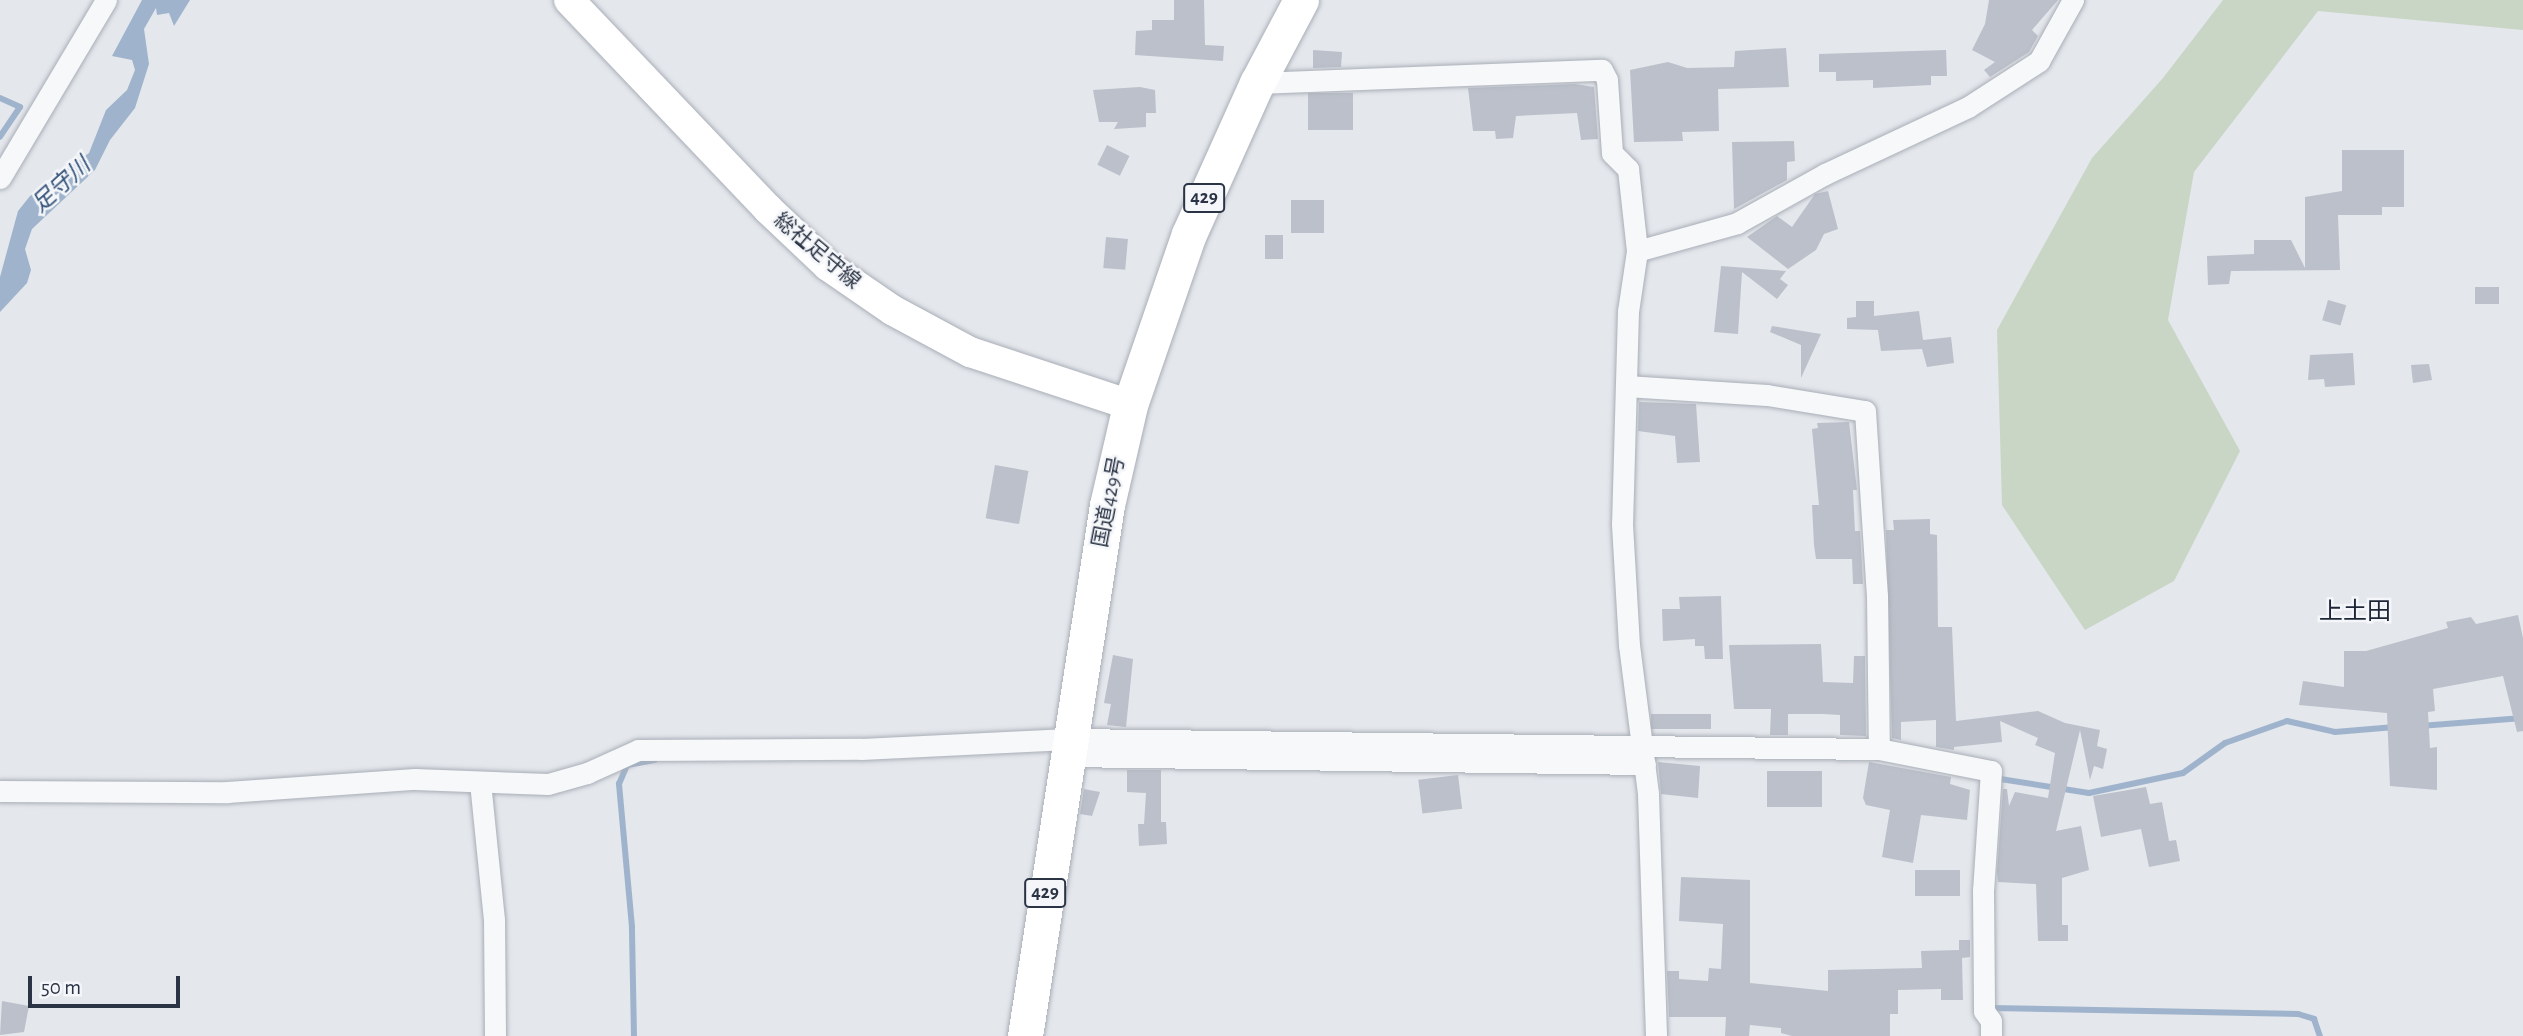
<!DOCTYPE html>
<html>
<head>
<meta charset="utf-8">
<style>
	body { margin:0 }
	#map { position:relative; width:2523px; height:1036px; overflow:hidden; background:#e4e7ec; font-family:"Alegreya Sans","Noto Sans JP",sans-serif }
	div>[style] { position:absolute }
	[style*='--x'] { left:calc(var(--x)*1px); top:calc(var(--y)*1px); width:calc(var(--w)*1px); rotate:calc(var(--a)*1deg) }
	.green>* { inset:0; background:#c9d6c5 }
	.water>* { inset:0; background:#9fb4cc }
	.stream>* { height:6px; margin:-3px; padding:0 3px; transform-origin:3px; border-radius:3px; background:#9fb4cc }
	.building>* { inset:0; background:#bbc0ca; transform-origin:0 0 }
	.roads { filter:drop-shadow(0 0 2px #a9aeb7) drop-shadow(0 0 2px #a9aeb7) }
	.minor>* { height:21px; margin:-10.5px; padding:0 10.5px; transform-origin:10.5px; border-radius:10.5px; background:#f7f8fa }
	.secondary>* { height:30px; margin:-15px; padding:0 15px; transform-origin:15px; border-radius:15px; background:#fff }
	.trunk>* { height:35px; margin:-17.5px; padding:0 17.5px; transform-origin:17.5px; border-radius:17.5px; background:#fff }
	span { translate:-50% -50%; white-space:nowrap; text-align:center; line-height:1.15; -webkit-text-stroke:5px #f4f6f9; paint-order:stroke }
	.shield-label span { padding:2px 5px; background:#f4f6f9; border:2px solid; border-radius:5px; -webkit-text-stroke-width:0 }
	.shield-label { font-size:19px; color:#2b3445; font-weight:700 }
	.street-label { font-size:21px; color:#2b3445 }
	.water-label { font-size:23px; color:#34527a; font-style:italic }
	.quarter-label { font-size:24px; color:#1d2536 }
	.scale { position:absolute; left:28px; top:976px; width:152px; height:32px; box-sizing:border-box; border:4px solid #2b3445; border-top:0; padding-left:9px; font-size:21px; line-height:24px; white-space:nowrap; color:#2b3445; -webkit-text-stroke:5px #f4f6f9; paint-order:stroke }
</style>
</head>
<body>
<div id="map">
	<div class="green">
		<div style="clip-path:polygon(2223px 0,2523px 0,2523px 30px,2318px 11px,2194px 172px,2168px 320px,2240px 451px,2174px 581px,2085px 630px,2002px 505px,1997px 330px,2092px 158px,2163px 78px)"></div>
	</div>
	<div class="water">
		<div style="clip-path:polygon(142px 0,190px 0,174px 26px,169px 13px,157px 15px,156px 8px,144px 29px,149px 64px,135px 108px,110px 140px,95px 170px,32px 229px,25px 249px,31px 270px,27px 283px,0 312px,0 277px,18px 211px,30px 196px,89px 153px,106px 110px,127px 90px,135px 70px,132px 60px,112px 56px)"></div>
	</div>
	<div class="stream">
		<div style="--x:0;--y:98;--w:22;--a:24"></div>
		<div style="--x:20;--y:107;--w:36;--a:124"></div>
		<div style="--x:2420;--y:726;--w:103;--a:-4.4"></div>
		<div style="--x:1994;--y:778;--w:96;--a:9"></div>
		<div style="--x:2089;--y:793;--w:96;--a:-12"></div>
		<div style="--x:2183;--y:773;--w:52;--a:-35.5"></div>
		<div style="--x:2225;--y:743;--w:66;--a:-19.5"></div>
		<div style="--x:2287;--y:721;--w:49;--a:12.9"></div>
		<div style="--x:2335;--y:732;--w:60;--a:-4.8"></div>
		<div style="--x:1991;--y:1008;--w:307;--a:1.1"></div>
		<div style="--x:2298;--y:1014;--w:17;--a:17"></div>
		<div style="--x:2314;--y:1019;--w:18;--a:71"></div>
		<div style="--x:634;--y:1036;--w:109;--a:-91.1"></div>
		<div style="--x:632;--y:927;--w:144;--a:-95.2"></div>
		<div style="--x:619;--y:784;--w:21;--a:-67"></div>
		<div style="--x:627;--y:765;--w:28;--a:-10"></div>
	</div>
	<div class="building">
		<div style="clip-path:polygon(1174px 0,1204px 0,1205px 45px,1224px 46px,1223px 61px,1135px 55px,1136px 31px,1152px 30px,1152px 20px,1174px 20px)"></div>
		<div style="clip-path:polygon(1989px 0,2058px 0,2032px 30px,2038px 36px,2029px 52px,1990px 77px,1984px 70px,1995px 62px,1972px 50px,1985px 24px)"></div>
		<div style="clip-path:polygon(1786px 48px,1789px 87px,1718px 89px,1719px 131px,1682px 132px,1683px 141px,1634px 142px,1630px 70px,1668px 62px,1687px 68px,1734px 67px,1735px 51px)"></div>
		<div style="clip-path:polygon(1313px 50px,1342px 52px,1341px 67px,1313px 68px)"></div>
		<div style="clip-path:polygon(1946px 50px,1947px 76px,1931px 76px,1931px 85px,1873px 88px,1873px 80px,1836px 81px,1836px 72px,1819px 72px,1819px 54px)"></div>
		<div style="clip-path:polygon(1575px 84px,1594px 87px,1598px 139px,1581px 140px,1577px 113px,1516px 116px,1513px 138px,1496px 139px,1495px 131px,1473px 131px,1468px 88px)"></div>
		<div style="clip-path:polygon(1140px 87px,1155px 90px,1156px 113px,1146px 113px,1146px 127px,1114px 129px,1118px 122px,1099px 122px,1093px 90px)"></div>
		<div style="left:1353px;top:93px;width:37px;height:45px;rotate:90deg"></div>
		<div style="clip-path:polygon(1794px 141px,1795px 161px,1787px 162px,1787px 180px,1734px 209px,1732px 142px)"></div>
		<div style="left:1107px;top:145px;width:25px;height:22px;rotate:26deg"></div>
		<div style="clip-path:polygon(2342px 150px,2404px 150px,2404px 207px,2382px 207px,2382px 215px,2338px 215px,2340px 270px,2231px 271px,2229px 284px,2208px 285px,2207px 256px,2254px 254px,2254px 240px,2291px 240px,2305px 268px,2305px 197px,2342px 191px)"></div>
		<div style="clip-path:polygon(1828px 191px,1838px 229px,1824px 234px,1816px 250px,1788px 269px,1747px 237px,1777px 216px,1792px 227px,1815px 194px)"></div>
		<div style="left:1324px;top:200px;width:33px;height:33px;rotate:90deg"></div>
		<div style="left:1265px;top:235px;width:18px;height:24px"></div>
		<div style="left:1106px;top:237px;width:22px;height:31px;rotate:5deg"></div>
		<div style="clip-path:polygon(1721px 266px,1786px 271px,1780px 279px,1788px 285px,1777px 299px,1742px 272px,1738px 334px,1714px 332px)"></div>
		<div style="left:2499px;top:287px;width:17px;height:24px;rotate:90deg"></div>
		<div style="left:2328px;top:300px;width:19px;height:21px;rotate:16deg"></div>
		<div style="clip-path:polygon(1856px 301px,1874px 301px,1874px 316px,1919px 311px,1923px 340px,1951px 337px,1954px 363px,1927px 367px,1922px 349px,1881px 351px,1878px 330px,1847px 329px,1847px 318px,1856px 317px)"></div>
		<div style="clip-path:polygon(1772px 326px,1821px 334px,1801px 378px,1801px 345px,1770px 332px)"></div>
		<div style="clip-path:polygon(2353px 353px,2355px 385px,2325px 387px,2324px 379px,2308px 380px,2310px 355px)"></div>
		<div style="clip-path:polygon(2429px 364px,2432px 380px,2413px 383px,2411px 365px)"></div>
		<div style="clip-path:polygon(1639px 402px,1696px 404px,1700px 462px,1677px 463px,1675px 436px,1638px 431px)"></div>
		<div style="clip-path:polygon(1849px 422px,1857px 490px,1853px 490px,1855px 531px,1860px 531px,1863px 584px,1853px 584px,1852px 559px,1816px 559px,1814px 545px,1812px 505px,1819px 505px,1812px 429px,1818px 428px,1817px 423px)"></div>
		<div style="left:995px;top:465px;width:34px;height:54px;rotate:10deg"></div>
		<div style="clip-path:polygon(1930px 519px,1930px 534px,1937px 535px,1938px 627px,1952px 627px,1956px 721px,2038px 711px,2065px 723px,2100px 730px,2097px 746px,2107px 749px,2103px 769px,2094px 766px,2090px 780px,2080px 730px,2056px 831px,2081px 826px,2089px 870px,2062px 878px,2062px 925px,2068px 925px,2068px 941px,2038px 941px,2036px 884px,1998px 882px,1997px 872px,2003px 789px,2007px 789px,2009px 806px,2015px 792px,2048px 798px,2055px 753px,2035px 745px,2038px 738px,2000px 721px,2002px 742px,1954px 747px,1954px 750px,1936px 747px,1936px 720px,1901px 722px,1901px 740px,1892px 738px,1886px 530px,1894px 530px,1893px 520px)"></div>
		<div style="clip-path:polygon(1721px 596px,1723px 659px,1705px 659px,1704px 646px,1695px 646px,1695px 639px,1663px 641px,1662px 609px,1680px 609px,1679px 597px)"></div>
		<div style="clip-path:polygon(2518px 615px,2523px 638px,2523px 731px,2517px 732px,2503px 676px,2433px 689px,2435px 711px,2428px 712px,2430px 748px,2437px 747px,2437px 790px,2390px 786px,2387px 713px,2299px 705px,2303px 681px,2344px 687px,2344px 651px,2366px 651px,2448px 628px,2446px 622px,2471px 617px,2476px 624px)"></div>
		<div style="clip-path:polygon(1821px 644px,1823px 682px,1853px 683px,1854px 656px,1865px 656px,1866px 736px,1840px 735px,1840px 715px,1823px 714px,1788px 714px,1788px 735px,1770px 735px,1771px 709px,1734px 709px,1729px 645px)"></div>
		<div style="clip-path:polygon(1113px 655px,1133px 659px,1126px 727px,1107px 725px,1111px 704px,1104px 703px)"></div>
		<div style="left:1651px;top:714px;width:60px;height:15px"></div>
		<div style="clip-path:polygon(1658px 762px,1700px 766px,1698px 798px,1661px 794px)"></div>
		<div style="clip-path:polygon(1869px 762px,1951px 777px,1950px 784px,1970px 790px,1967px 820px,1921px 815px,1913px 863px,1882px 857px,1890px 810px,1866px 805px,1863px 798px)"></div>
		<div style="clip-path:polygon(1127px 770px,1161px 770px,1161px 822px,1166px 822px,1167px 844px,1139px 846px,1138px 824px,1144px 824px,1146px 793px,1127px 792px)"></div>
		<div style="left:1767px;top:771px;width:55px;height:36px"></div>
		<div style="left:1458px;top:775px;width:34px;height:40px;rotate:83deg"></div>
		<div style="clip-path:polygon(2146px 787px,2150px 804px,2162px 802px,2169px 841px,2176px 840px,2180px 861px,2149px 867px,2141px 829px,2101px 837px,2093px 796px)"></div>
		<div style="clip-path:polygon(1084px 789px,1100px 792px,1092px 816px,1080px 814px)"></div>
		<div style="left:1915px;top:870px;width:45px;height:26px"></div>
		<div style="clip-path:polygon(1681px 877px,1750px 880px,1750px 983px,1828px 991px,1828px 970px,1922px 968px,1921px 951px,1959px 950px,1959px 940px,1970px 940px,1970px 957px,1962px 958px,1963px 1000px,1941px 1000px,1941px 989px,1898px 990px,1898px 1014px,1890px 1014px,1890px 1036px,1792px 1036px,1781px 1033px,1781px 1028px,1750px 1025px,1749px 1036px,1725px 1036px,1726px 1017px,1669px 1017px,1667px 971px,1679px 971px,1679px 979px,1708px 981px,1709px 968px,1721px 969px,1723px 924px,1679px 921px)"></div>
		<div style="clip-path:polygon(2px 1001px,29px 1006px,24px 1032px,0 1035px)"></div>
	</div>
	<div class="roads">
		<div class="minor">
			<div style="--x:1257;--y:83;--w:345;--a:-2.2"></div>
			<div style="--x:1602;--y:70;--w:11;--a:63"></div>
			<div style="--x:1607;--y:80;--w:73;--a:86.1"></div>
			<div style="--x:1612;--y:153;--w:23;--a:45"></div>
			<div style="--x:1628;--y:169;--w:82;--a:83.7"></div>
			<div style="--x:1637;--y:251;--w:61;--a:98.5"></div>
			<div style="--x:1628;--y:311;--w:213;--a:91.6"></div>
			<div style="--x:1622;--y:524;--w:121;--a:86.7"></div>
			<div style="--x:1629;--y:645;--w:150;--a:82.7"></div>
			<div style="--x:1648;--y:794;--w:242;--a:88.1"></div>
			<div style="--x:0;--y:178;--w:207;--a:-59.2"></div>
			<div style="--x:1637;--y:251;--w:104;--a:-15.6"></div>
			<div style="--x:1737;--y:223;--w:101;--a:-29.1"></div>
			<div style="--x:1825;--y:174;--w:158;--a:-25.1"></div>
			<div style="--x:1968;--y:107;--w:85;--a:-32.9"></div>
			<div style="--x:2039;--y:61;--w:70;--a:-60.9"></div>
			<div style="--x:1626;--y:386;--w:141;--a:3.7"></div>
			<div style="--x:1767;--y:395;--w:99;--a:9.3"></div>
			<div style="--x:1865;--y:411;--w:184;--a:86.3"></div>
			<div style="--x:1877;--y:595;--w:154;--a:89.3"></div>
			<div style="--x:1065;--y:756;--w:580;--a:0.79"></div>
			<div style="--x:480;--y:782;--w:138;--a:84.2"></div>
			<div style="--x:494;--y:919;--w:117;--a:89.5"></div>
			<div style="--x:0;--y:791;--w:227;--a:0.3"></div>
			<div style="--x:227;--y:792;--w:188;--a:-4"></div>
			<div style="--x:415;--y:779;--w:133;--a:2.2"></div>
			<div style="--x:548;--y:784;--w:41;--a:-15.8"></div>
			<div style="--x:587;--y:773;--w:56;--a:-24.3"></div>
			<div style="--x:638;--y:750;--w:223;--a:-0.3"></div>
			<div style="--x:861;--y:749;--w:207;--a:-2.8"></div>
			<div style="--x:1068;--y:739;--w:811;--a:0.71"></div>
			<div style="--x:1879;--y:749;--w:114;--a:11.1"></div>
			<div style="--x:1991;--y:771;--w:119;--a:93.8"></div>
			<div style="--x:1983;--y:890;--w:121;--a:89.5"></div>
			<div style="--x:1984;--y:1011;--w:12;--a:55"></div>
			<div style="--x:1991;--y:1021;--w:15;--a:90"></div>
		</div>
		<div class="secondary">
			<div style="--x:569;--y:0;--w:289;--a:46.4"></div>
			<div style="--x:768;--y:209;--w:83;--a:43.5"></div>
			<div style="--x:828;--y:266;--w:78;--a:34.5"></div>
			<div style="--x:892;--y:310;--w:89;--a:28.3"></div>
			<div style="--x:970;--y:352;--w:169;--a:18.3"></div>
		</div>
		<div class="trunk">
			<div style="--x:1025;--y:1036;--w:537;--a:-81.22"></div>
			<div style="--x:1107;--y:505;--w:103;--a:-77"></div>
			<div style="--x:1130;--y:405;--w:181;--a:-71"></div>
			<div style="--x:1189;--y:234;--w:166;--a:-65.8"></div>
			<div style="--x:1257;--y:83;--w:94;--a:-62.1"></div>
		</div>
	</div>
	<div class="shield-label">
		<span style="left:1204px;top:198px">429</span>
		<span style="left:1045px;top:893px">429</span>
	</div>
	<div class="street-label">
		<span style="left:817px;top:251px;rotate:40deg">総社足守線</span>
		<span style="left:1109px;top:502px;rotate:-79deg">国道429号</span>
	</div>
	<div class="water-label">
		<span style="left:62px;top:186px;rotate:-42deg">足守川</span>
	</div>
	<div class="quarter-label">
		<span style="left:2355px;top:613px">上土田</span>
	</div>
	<div class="scale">50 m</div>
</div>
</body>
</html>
